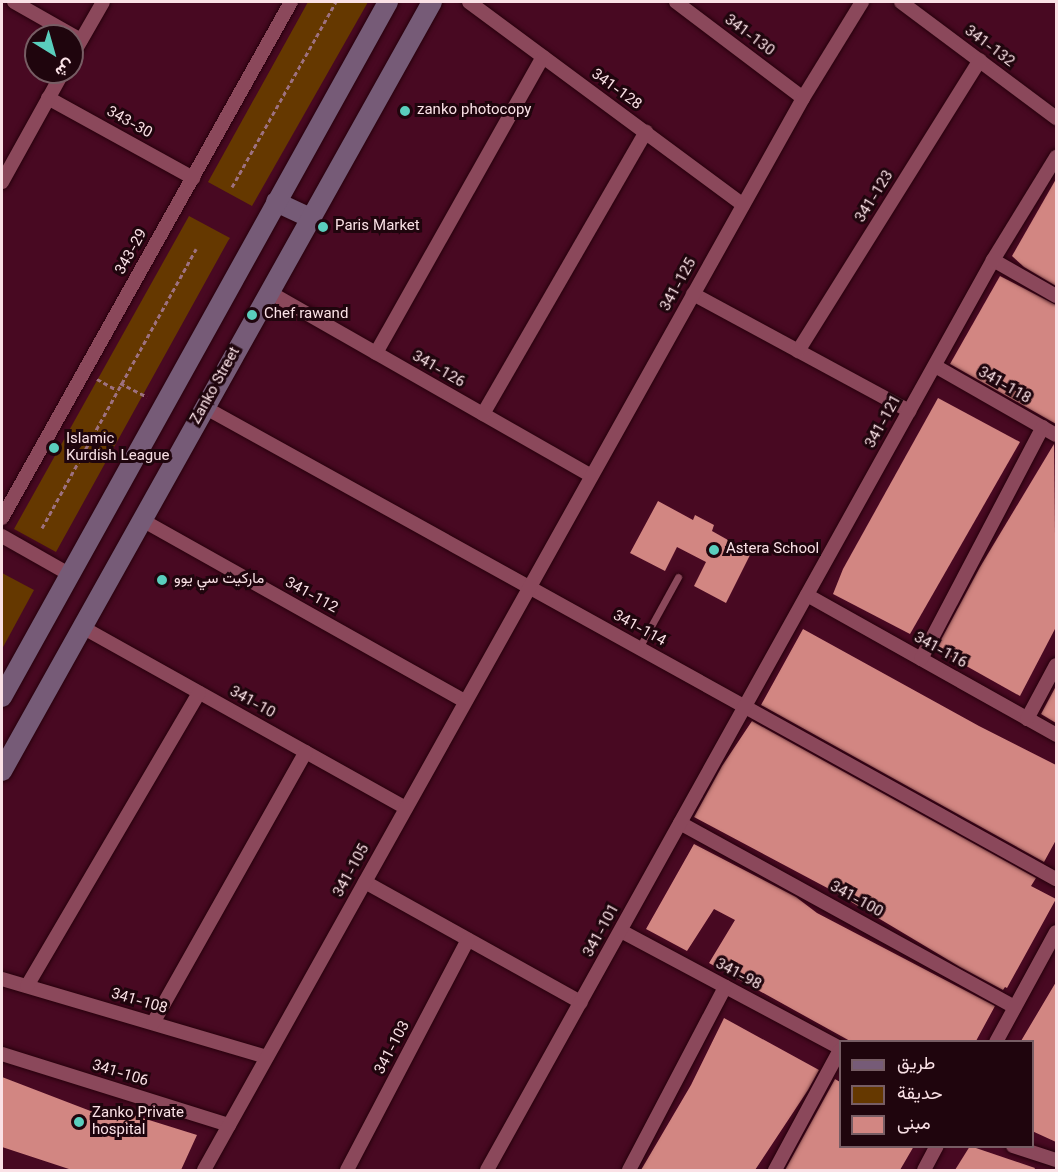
<!DOCTYPE html>
<html>
<head>
<meta charset="utf-8">
<style>
	body { margin:0 }
	#map { position:relative; width:1058px; height:1172px; overflow:hidden; background:#480922; font-family:Georgia,Vazirmatn,serif }
	div>[style] { position:absolute }
	[style*='--x'] { left:calc(var(--x)*1px); top:calc(var(--y)*1px); width:calc(var(--w)*1px); rotate:calc(var(--a)*1deg) }
	.green>* { inset:0; background:#653800 }
	.building>* { inset:0; background:#d28682 }
	.path>* { height:3px; margin-top:-1.5px; transform-origin:0; background:repeating-linear-gradient(90deg,#9d7180 0 4.5px,transparent 0 7.5px) }
	.roads { filter:drop-shadow(0 0 2px #26000c) drop-shadow(0 0 2px #26000c) }
	.lane>* { height:7px; margin:-3.5px; padding:0 3.5px; transform-origin:3.5px; border-radius:3.5px; background:#8b485b }
	.street>* { height:14px; margin:-7px; padding:0 7px; transform-origin:7px; border-radius:7px; background:#8b485b }
	.secondary>* { height:20px; margin:-10px; padding:0 10px; transform-origin:10px; border-radius:10px; background:#765b77 }
	.dots>* { width:16px; height:16px; translate:-50% -50%; box-sizing:border-box; border:3px solid #1f050d; border-radius:50% }
	span { translate:-50% -50%; white-space:nowrap; text-align:center; line-height:1.15; -webkit-text-stroke:6px #1f050d; paint-order:stroke }
	.street-label { font-size:15px; color:#fae1e6 }
	.poi-label { font-size:15px; color:#fae1e6 }
	.left { translate:0 -50%; text-align:left }
	.frame { position:absolute; inset:0; border:3px solid #fae1e6; pointer-events:none }
	.legend { position:absolute; left:839px; top:1040px; width:195px; height:108px; box-sizing:border-box; background:#1f050d; border:2px solid #775d64; margin:0; padding:8px 10px; list-style:none; font-size:18px; color:#fae1e6 }
	.legend li { display:flex; align-items:center; gap:12px; height:30px }
	.legend b { width:30px; border:2px solid #775d64 }
	.north { position:absolute; left:24px; top:24px; width:60px; height:60px; box-sizing:border-box; background:#1f050d; border:2px solid #775d64; border-radius:50%; rotate:143deg; font-size:16px; font-weight:700; line-height:24px; text-align:center; color:#fae1e6 }
	.north::after { content:''; display:block; margin:auto; width:21px; height:27px; background:#5acebd; clip-path:polygon(50% 0,100% 100%,50% 72%,0 100%) }
</style>
</head>
<body>
<div id="map">
	<div class="green">
		<div style="clip-path:polygon(308px 2px,368px 2px,252px 206px,208px 182px)"></div>
		<div style="clip-path:polygon(189px 216px,230px 238px,228px 241px,56px 552px,14px 529px)"></div>
		<div style="clip-path:polygon(2px 573px,34px 590px,2px 649px)"></div>
	</div>
	<div class="building">
		<div style="clip-path:polygon(1056px 179px,1056px 286px,1024px 267px,1012px 256px)"></div>
		<div style="clip-path:polygon(1000px 276px,1056px 305px,1056px 424px,950px 364px)"></div>
		<div style="clip-path:polygon(938px 398px,1020px 442px,910px 634px,833px 594px,843px 569px)"></div>
		<div style="clip-path:polygon(1054px 444px,1056px 627px,1020px 696px,936px 649px,980px 567px)"></div>
		<div style="clip-path:polygon(658px 501px,693px 520px,695px 515px,714px 525px,712px 531px,751px 553px,726px 603px,694px 586px,706px 562px,677px 547px,665px 571px,630px 553px)"></div>
		<div style="clip-path:polygon(803px 629px,979px 726px,1056px 765px,1056px 840px,1044px 862px,761px 705px)"></div>
		<div style="clip-path:polygon(1056px 686px,1056px 723px,1041px 714px)"></div>
		<div style="clip-path:polygon(752px 721px,1036px 878px,1031px 886px,1056px 899px,1007px 988px,1005px 987px,1003px 990px,960px 967px,833px 891px,694px 817px,722px 766px)"></div>
		<div style="clip-path:polygon(694px 844px,796px 897px,817px 913px,995px 1006px,976px 1041px,850px 1041px,709px 963px,735px 920px,714px 909px,687px 951px,646px 929px)"></div>
		<div style="clip-path:polygon(1056px 982px,1056px 1142px,1032px 1131px,1032px 1041px,1021px 1041px)"></div>
		<div style="clip-path:polygon(724px 1018px,819px 1070px,808px 1090px,755px 1170px,641px 1170px,691px 1085px)"></div>
		<div style="clip-path:polygon(2px 1077px,114px 1120px,117px 1110px,197px 1135px,181px 1170px,72px 1170px,2px 1147px)"></div>
		<div style="clip-path:polygon(835px 1079px,840px 1082px,840px 1146px,914px 1146px,900px 1170px,785px 1170px)"></div>
		<div style="clip-path:polygon(970px 1146px,1035px 1168px,1034px 1170px,955px 1170px)"></div>
	</div>
	<div class="path">
		<div style="--x:232;--y:187;--w:212;--a:-60.7"></div>
		<div style="--x:97;--y:379;--w:23;--a:29"></div>
		<div style="--x:120;--y:383;--w:30;--a:27"></div>
		<div style="--x:42;--y:528;--w:319;--a:-61.1"></div>
	</div>
	<div class="roads">
		<div class="lane">
			<div style="--x:639;--y:648;--w:81;--a:-61.2"></div>
		</div>
		<div class="street">
			<div style="--x:14;--y:2;--w:77;--a:29.6"></div>
			<div style="--x:469;--y:2;--w:341;--a:36.5"></div>
			<div style="--x:676;--y:2;--w:159;--a:37.1"></div>
			<div style="--x:901;--y:2;--w:194;--a:36.8"></div>
			<div style="--x:72;--y:56;--w:62;--a:-60.1"></div>
			<div style="--x:48;--y:98;--w:166;--a:28.9"></div>
			<div style="--x:2;--y:182;--w:126;--a:-61"></div>
			<div style="--x:993;--y:260;--w:73;--a:29.7"></div>
			<div style="--x:269;--y:292;--w:371;--a:29.7"></div>
			<div style="--x:693;--y:294;--w:246;--a:28.4"></div>
			<div style="--x:798;--y:351;--w:343;--a:-58"></div>
			<div style="--x:376;--y:353;--w:340;--a:-60.6"></div>
			<div style="--x:935;--y:366;--w:139;--a:29.7"></div>
			<div style="--x:204;--y:407;--w:974;--a:28.99"></div>
			<div style="--x:483;--y:414;--w:326;--a:-60"></div>
			<div style="--x:2;--y:518;--w:591;--a:-60.75"></div>
			<div style="--x:142;--y:520;--w:370;--a:29.3"></div>
			<div style="--x:2;--y:536;--w:77;--a:29.6"></div>
			<div style="--x:807;--y:595;--w:286;--a:29.3"></div>
			<div style="--x:82;--y:627;--w:371;--a:29.2"></div>
			<div style="--x:921;--y:659;--w:262;--a:-62.3"></div>
			<div style="--x:1027;--y:719;--w:61;--a:-61.8"></div>
			<div style="--x:680;--y:823;--w:382;--a:28.8"></div>
			<div style="--x:365;--y:882;--w:247;--a:29.1"></div>
			<div style="--x:621;--y:931;--w:248;--a:28.1"></div>
			<div style="--x:2;--y:979;--w:276;--a:16.4"></div>
			<div style="--x:27;--y:986;--w:340;--a:-59.6"></div>
			<div style="--x:153;--y:1023;--w:311;--a:-60.6"></div>
			<div style="--x:996;--y:1042;--w:125;--a:-61.4"></div>
			<div style="--x:2;--y:1054;--w:238;--a:17.4"></div>
			<div style="--x:1013;--y:1146;--w:45;--a:18"></div>
			<div style="--x:204;--y:1170;--w:1228;--a:-60.8"></div>
			<div style="--x:803;--y:98;--w:113;--a:-58.4"></div>
			<div style="--x:347;--y:1170;--w:260;--a:-62.3"></div>
			<div style="--x:487;--y:1170;--w:1041;--a:-60.92"></div>
			<div style="--x:993;--y:260;--w:121;--a:-58.5"></div>
			<div style="--x:629;--y:1170;--w:207;--a:-62.3"></div>
			<div style="--x:775;--y:1170;--w:136;--a:-61.6"></div>
			<div style="--x:924;--y:1170;--w:27;--a:-62"></div>
		</div>
		<div class="secondary">
			<div style="--x:276;--y:202;--w:38;--a:25"></div>
			<div style="--x:2;--y:697;--w:795;--a:-60.95"></div>
			<div style="--x:2;--y:771;--w:881;--a:-60.79"></div>
		</div>
	</div>
	<div class="dots">
		<div style="left:405px;top:111px;background:#5acebd"></div>
		<div style="left:323px;top:227px;background:#5acebd"></div>
		<div style="left:252px;top:315px;background:#5acebd"></div>
		<div style="left:54px;top:448px;background:#5acebd"></div>
		<div style="left:714px;top:550px;background:#5acebd"></div>
		<div style="left:162px;top:580px;background:#5acebd"></div>
		<div style="left:79px;top:1122px;background:#5acebd"></div>
	</div>
	<div class="street-label">
		<span style="left:749px;top:36px;rotate:37deg">341-130</span>
		<span style="left:989px;top:47px;rotate:37deg">341-132</span>
		<span style="left:616px;top:90px;rotate:36deg">341-128</span>
		<span style="left:129px;top:123px;rotate:29deg">343-30</span>
		<span style="left:875px;top:197px;rotate:-58deg">341-123</span>
		<span style="left:132px;top:252px;rotate:-61deg">343-29</span>
		<span style="left:679px;top:285px;rotate:-61deg">341-125</span>
		<span style="left:438px;top:370px;rotate:30deg">341-126</span>
		<span style="left:216px;top:386px;rotate:-61deg">Zanko Street</span>
		<span style="left:1004px;top:386px;rotate:30deg">341-118</span>
		<span style="left:884px;top:422px;rotate:-61deg">341-121</span>
		<span style="left:311px;top:596px;rotate:29deg">341-112</span>
		<span style="left:639px;top:629px;rotate:29deg">341-114</span>
		<span style="left:940px;top:651px;rotate:29deg">341-116</span>
		<span style="left:252px;top:703px;rotate:29deg">341-10</span>
		<span style="left:352px;top:871px;rotate:-61deg">341-105</span>
		<span style="left:856px;top:900px;rotate:29deg">341-100</span>
		<span style="left:602px;top:931px;rotate:-61deg">341-101</span>
		<span style="left:738px;top:975px;rotate:28deg">341-98</span>
		<span style="left:139px;top:1002px;rotate:16deg">341-108</span>
		<span style="left:393px;top:1048px;rotate:-62deg">341-103</span>
		<span style="left:120px;top:1074px;rotate:17deg">341-106</span>
	</div>
	<div class="poi-label">
		<span class="left" style="left:417px;top:111px">zanko photocopy</span>
		<span class="left" style="left:335px;top:227px">Paris Market</span>
		<span class="left" style="left:264px;top:315px">Chef rawand</span>
		<span class="left" style="left:66px;top:448px">Islamic<br>Kurdish League</span>
		<span class="left" style="left:726px;top:550px">Astera School</span>
		<span class="left" style="left:174px;top:580px">ماركيت سي يوو</span>
		<span class="left" style="left:92px;top:1122px">Zanko Private<br>hospital</span>
	</div>
	<div class="frame"></div>
	<ul class="legend">
	<li><b style="height:8px;background:#765b77"></b>طريق</li>
	<li><b style="height:16px;background:#653800"></b>حديقة</li>
	<li><b style="height:16px;background:#d28682"></b>مبنى</li>
	</ul>
	<div class="north">ش</div>
</div>
</body>
</html>
